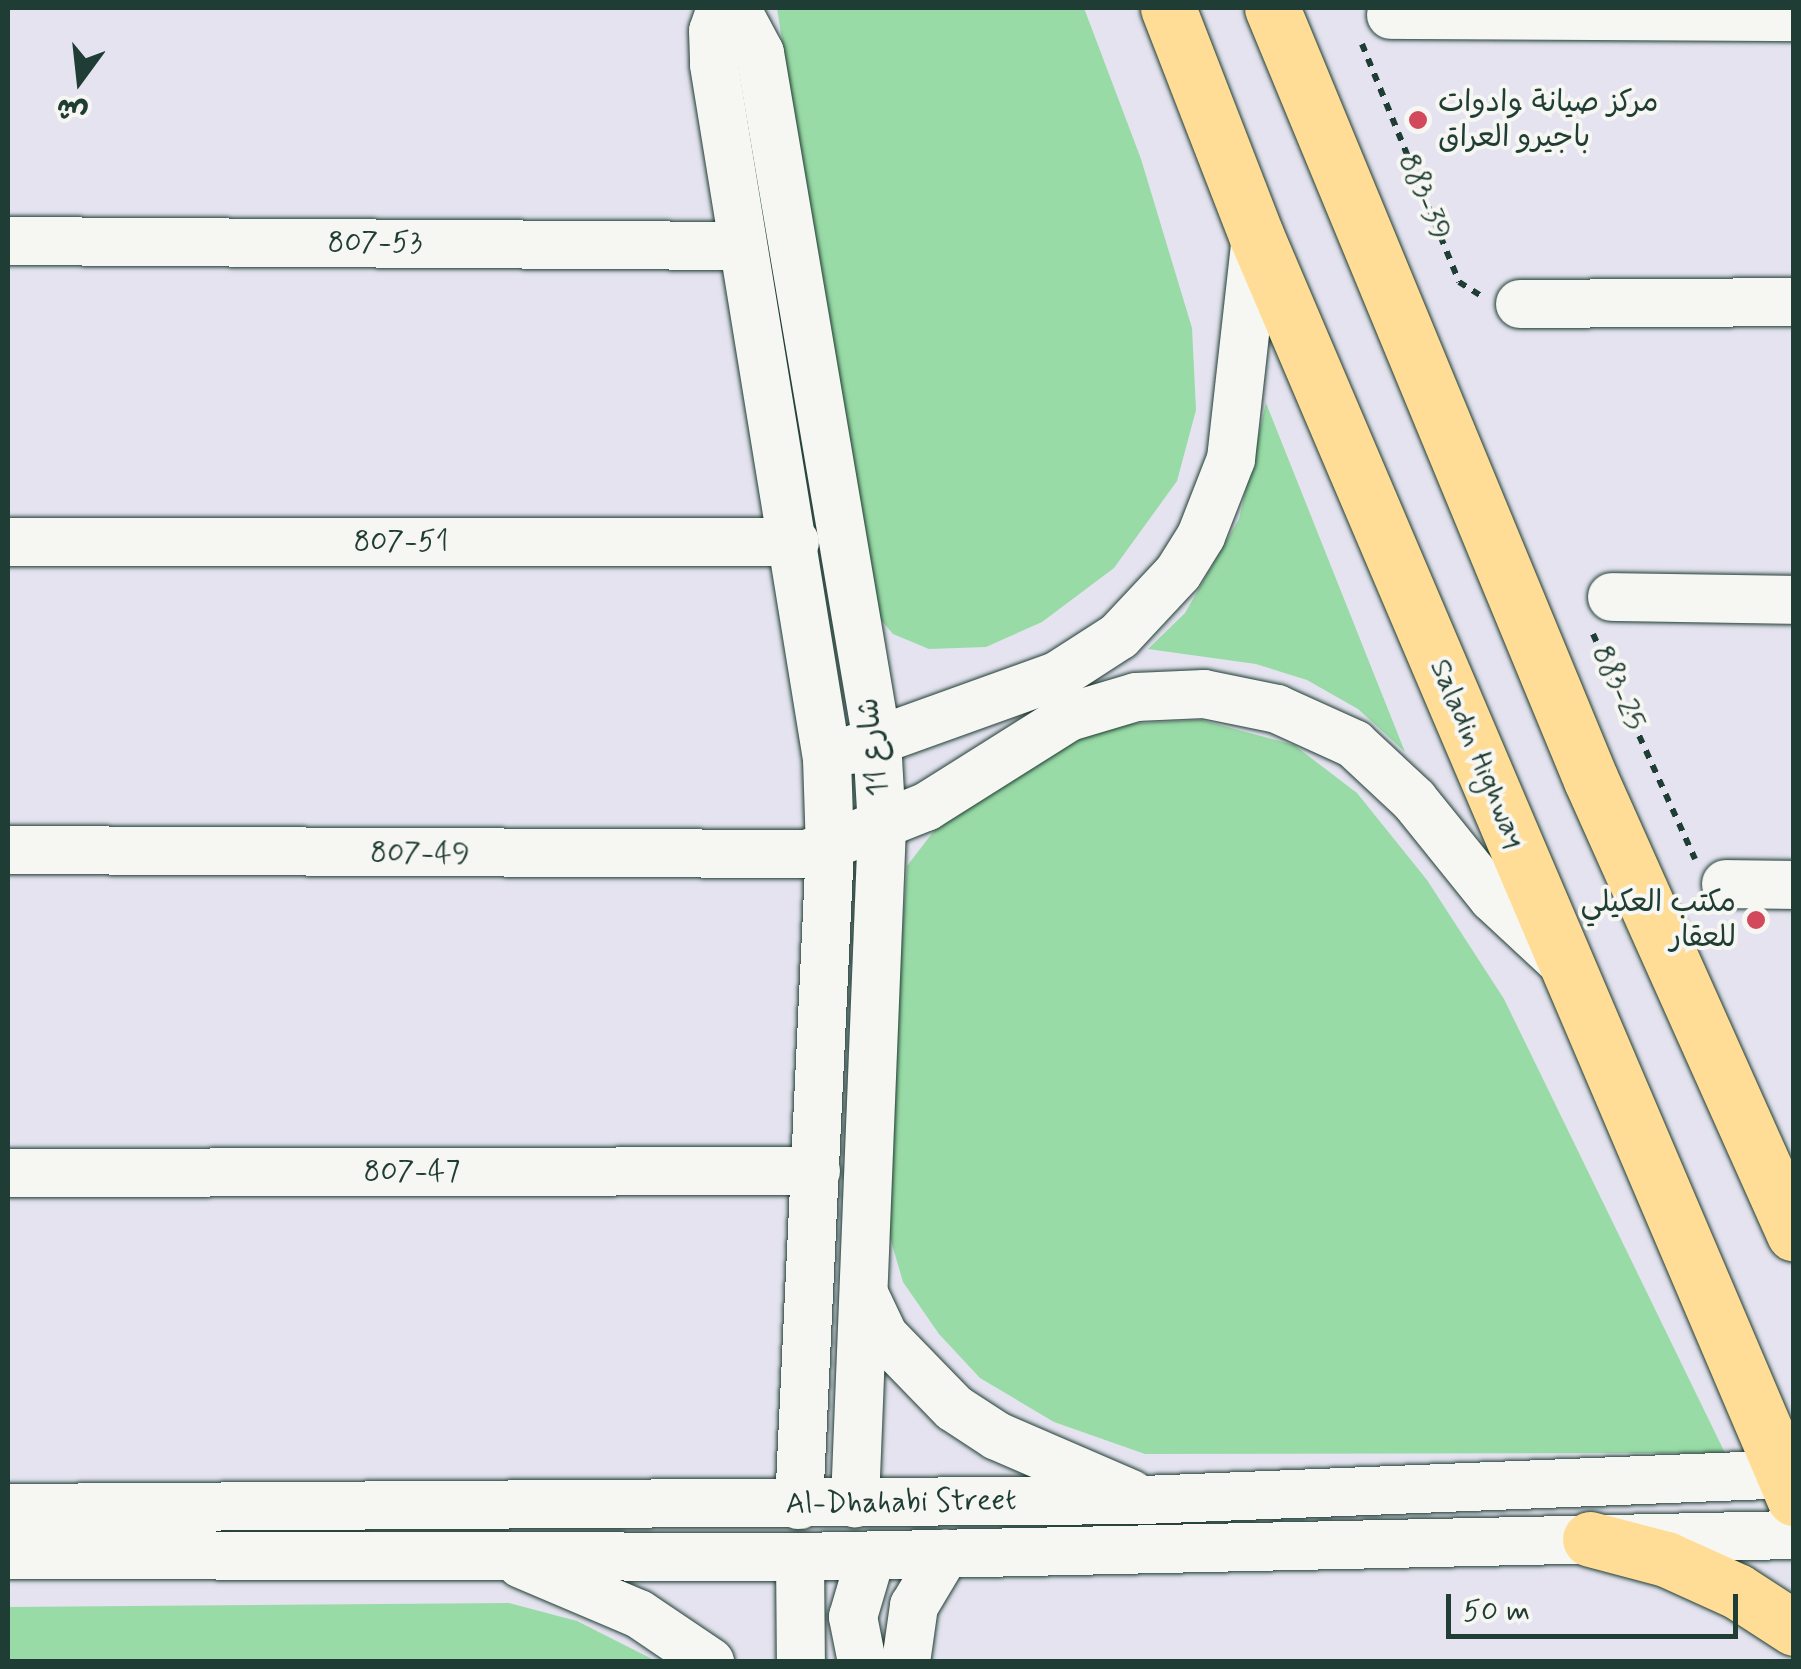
<!DOCTYPE html>
<html>
<head>
<meta charset="utf-8">
<style>
	body { margin:0 }
	#map { position:relative; width:1801px; height:1669px; overflow:hidden; background:#e4e3ef; font-family:Mynerve,"Playpen Sans Arabic",sans-serif }
	div>[style] { position:absolute }
	[style*='--x'] { left:calc(var(--x)*1px); top:calc(var(--y)*1px); width:calc(var(--w)*1px); rotate:calc(var(--a)*1deg) }
	.green>* { inset:0; background:#99dba6 }
	.path>* { height:6px; margin-top:-3px; transform-origin:0; background:repeating-linear-gradient(90deg,#1f3d34 0 8px,transparent 0 16px) }
	.roads { filter:drop-shadow(0 0 2px #1f3d34) drop-shadow(0 0 2px #1f3d34) }
	.minor>* { height:48px; margin:-24px; padding:0 24px; transform-origin:24px; border-radius:24px; background:#f6f6f2 }
	.major>* { height:55px; margin:-27.5px; padding:0 27.5px; transform-origin:27.5px; border-radius:27.5px; background:#ffdd96 }
	.dots>* { width:28px; height:28px; translate:-50% -50%; box-sizing:border-box; border:5px solid #f6f6f2; border-radius:50% }
	span { translate:-50% -50%; white-space:nowrap; text-align:center; line-height:1.15; -webkit-text-stroke:8px #f6f6f2; paint-order:stroke }
	.poi-label { font-size:30px; color:#1f3d34 }
	.left { translate:0 -50%; text-align:left }
	.right { translate:-100% -50%; text-align:right }
	.street-label { font-size:30px; color:#1f3d34 }
	.frame { position:absolute; inset:0; border:10px solid #1f3d34; pointer-events:none }
	.north { position:absolute; left:30px; top:30px; width:100px; height:100px; -webkit-text-stroke:8px #f6f6f2; paint-order:stroke; rotate:195deg; font-size:28px; font-weight:700; line-height:40px; text-align:center; color:#1f3d34 }
	.north::after { content:''; display:block; margin:auto; width:35px; height:45px; background:#1f3d34; clip-path:polygon(50% 0,100% 100%,50% 72%,0 100%) }
	.scale { position:absolute; left:1446px; top:1594px; width:292px; height:45px; box-sizing:border-box; border:5px solid #1f3d34; border-top:0; padding-left:12px; font-size:30px; line-height:35px; white-space:nowrap; color:#1f3d34; -webkit-text-stroke:8px #f6f6f2; paint-order:stroke }
</style>
</head>
<body>
<div id="map">
	<div class="green">
		<div style="clip-path:polygon(777px 8px,1084px 8px,1141px 159px,1192px 328px,1196px 410px,1177px 481px,1114px 568px,1042px 622px,986px 647px,929px 649px,893px 634px,869px 606px)"></div>
		<div style="clip-path:polygon(1266px 403px,1405px 752px,1358px 709px,1307px 680px,1256px 664px,1148px 649px,1185px 613px,1239px 519px)"></div>
		<div style="clip-path:polygon(1201px 720px,1294px 745px,1357px 793px,1427px 880px,1504px 999px,1725px 1453px,1145px 1454px,1054px 1422px,980px 1378px,939px 1334px,903px 1282px,882px 1210px,907px 866px,940px 823px,1022px 764px,1102px 725px)"></div>
		<div style="clip-path:polygon(509px 1603px,577px 1621px,656px 1661px,8px 1661px,8px 1607px)"></div>
	</div>
	<div class="path">
		<div style="--x:1362;--y:44;--w:257;--a:67.8"></div>
		<div style="--x:1459;--y:282;--w:25;--a:32"></div>
		<div style="--x:1593;--y:634;--w:247;--a:65.6"></div>
	</div>
	<div class="roads">
		<div class="minor">
			<div style="--x:721;--y:8;--w:24;--a:109"></div>
			<div style="--x:713;--y:31;--w:34;--a:88"></div>
			<div style="--x:714;--y:65;--w:703;--a:80.75"></div>
			<div style="--x:827;--y:759;--w:89;--a:88.1"></div>
			<div style="--x:830;--y:848;--w:658;--a:92.7"></div>
			<div style="--x:736;--y:8;--w:51;--a:61.9"></div>
			<div style="--x:760;--y:53;--w:698;--a:80.35"></div>
			<div style="--x:877;--y:741;--w:86;--a:86.7"></div>
			<div style="--x:882;--y:827;--w:677;--a:92.29"></div>
			<div style="--x:1391;--y:15;--w:403;--a:0.3"></div>
			<div style="--x:8;--y:241;--w:734;--a:0.39"></div>
			<div style="--x:1520;--y:304;--w:274;--a:-0.4"></div>
			<div style="--x:8;--y:542;--w:787;--a:0"></div>
			<div style="--x:1612;--y:597;--w:182;--a:0.9"></div>
			<div style="--x:851;--y:750;--w:219;--a:-19.8"></div>
			<div style="--x:1057;--y:676;--w:74;--a:-32.8"></div>
			<div style="--x:1119;--y:636;--w:86;--a:-46.9"></div>
			<div style="--x:1178;--y:573;--w:44;--a:-58.1"></div>
			<div style="--x:1201;--y:536;--w:83;--a:-68.7"></div>
			<div style="--x:1231;--y:459;--w:225;--a:-83.6"></div>
			<div style="--x:8;--y:850;--w:799;--a:0.29"></div>
			<div style="--x:807;--y:854;--w:128;--a:-21.6"></div>
			<div style="--x:926;--y:807;--w:169;--a:-32.2"></div>
			<div style="--x:1069;--y:717;--w:70;--a:-16.6"></div>
			<div style="--x:1136;--y:697;--w:68;--a:-2.5"></div>
			<div style="--x:1204;--y:694;--w:75;--a:11.6"></div>
			<div style="--x:1277;--y:709;--w:85;--a:24.4"></div>
			<div style="--x:1354;--y:744;--w:82;--a:43"></div>
			<div style="--x:1414;--y:800;--w:126;--a:51.1"></div>
			<div style="--x:1493;--y:898;--w:98;--a:42.9"></div>
			<div style="--x:1726;--y:884;--w:68;--a:0.8"></div>
			<div style="--x:8;--y:1173;--w:808;--a:-0.14"></div>
			<div style="--x:865;--y:1296;--w:44;--a:64.6"></div>
			<div style="--x:884;--y:1336;--w:100;--a:45.8"></div>
			<div style="--x:954;--y:1408;--w:51;--a:33.1"></div>
			<div style="--x:997;--y:1436;--w:146;--a:23.4"></div>
			<div style="--x:8;--y:1508;--w:1135;--a:-0.4"></div>
			<div style="--x:1143;--y:1500;--w:652;--a:-2.29"></div>
			<div style="--x:8;--y:1555;--w:792;--a:0.14"></div>
			<div style="--x:800;--y:1557;--w:994;--a:-1.27"></div>
			<div style="--x:800;--y:1557;--w:105;--a:89.5"></div>
			<div style="--x:521;--y:1564;--w:128;--a:23"></div>
			<div style="--x:639;--y:1614;--w:86;--a:34.1"></div>
			<div style="--x:862;--y:1662;--w:46;--a:-101.3"></div>
			<div style="--x:853;--y:1617;--w:64;--a:-73.6"></div>
			<div style="--x:906;--y:1662;--w:57;--a:-81.9"></div>
			<div style="--x:914;--y:1606;--w:61;--a:-59.2"></div>
		</div>
		<div class="major">
			<div style="--x:1168;--y:8;--w:243;--a:68.8"></div>
			<div style="--x:1256;--y:235;--w:1373;--a:66.93"></div>
			<div style="--x:1272;--y:8;--w:835;--a:67.55"></div>
			<div style="--x:1591;--y:780;--w:497;--a:65.9"></div>
			<div style="--x:1590;--y:1539;--w:79;--a:14.7"></div>
			<div style="--x:1666;--y:1559;--w:78;--a:24.3"></div>
			<div style="--x:1737;--y:1591;--w:68;--a:33"></div>
		</div>
	</div>
	<div class="dots">
		<div style="left:1418px;top:120px;background:#d1495b"></div>
		<div style="left:1756px;top:920px;background:#d1495b"></div>
	</div>
	<div class="poi-label">
		<span class="left" style="left:1438px;top:120px">مركز صيانة وادوات<br>باجيرو العراق</span>
		<span class="right" style="left:1736px;top:920px">مكتب العكيلي<br>للعقار</span>
	</div>
	<div class="street-label">
		<span style="left:1424px;top:197px;rotate:67deg">883-39</span>
		<span style="left:375px;top:243px">807-53</span>
		<span style="left:401px;top:542px">807-51</span>
		<span style="left:1618px;top:688px;rotate:66deg">883-25</span>
		<span style="left:874px;top:747px;rotate:-96deg">شارع 11</span>
		<span style="left:1477px;top:754px;rotate:67deg">Saladin Highway</span>
		<span style="left:420px;top:854px;rotate:1deg">807-49</span>
		<span style="left:412px;top:1172px">807-47</span>
		<span style="left:901px;top:1503px;rotate:-1deg">Al-Dhahabi Street</span>
	</div>
	<div class="frame"></div>
	<div class="north">ش</div>
	<div class="scale">50 m</div>
</div>
</body>
</html>
